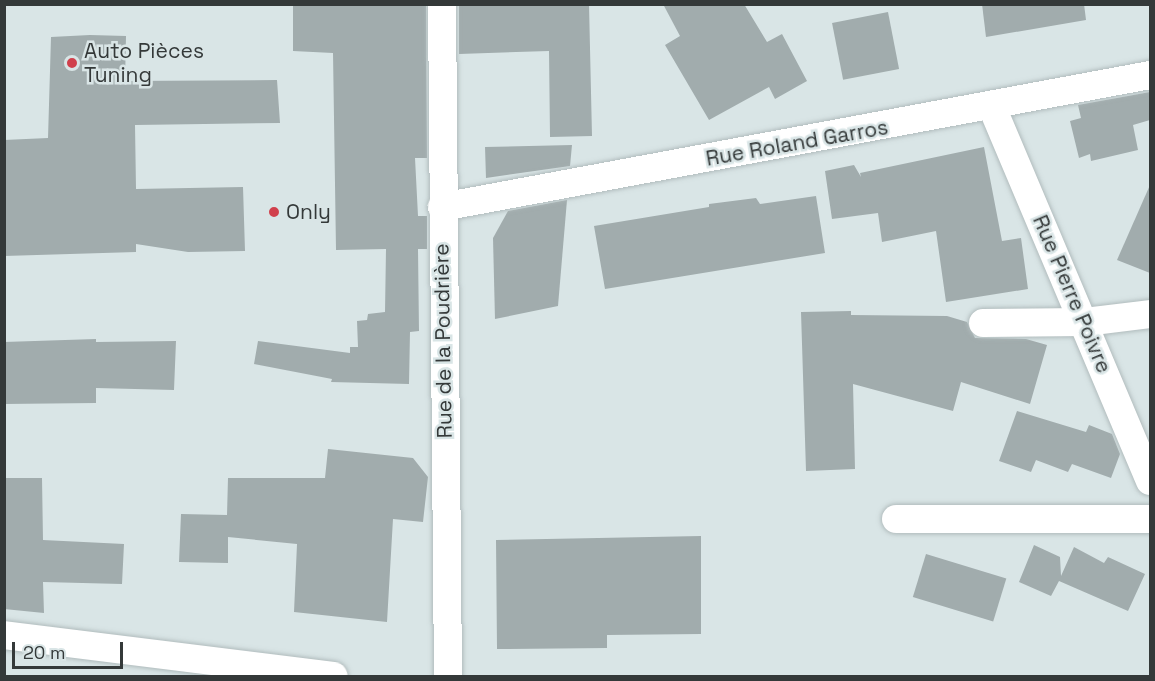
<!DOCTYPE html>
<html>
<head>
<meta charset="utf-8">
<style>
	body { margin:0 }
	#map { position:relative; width:1155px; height:681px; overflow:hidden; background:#d9e5e6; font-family:"Space Grotesk",sans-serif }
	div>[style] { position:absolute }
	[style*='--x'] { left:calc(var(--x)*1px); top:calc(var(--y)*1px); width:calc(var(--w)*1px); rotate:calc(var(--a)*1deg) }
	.building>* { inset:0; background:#a1acad; transform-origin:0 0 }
	.roads { filter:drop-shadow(0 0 2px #b1bcbd) drop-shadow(0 0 2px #b1bcbd) }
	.minor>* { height:28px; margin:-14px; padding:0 14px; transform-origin:14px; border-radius:14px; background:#fff }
	.dots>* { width:16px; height:16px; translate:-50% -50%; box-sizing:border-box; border:3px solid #d9e5e6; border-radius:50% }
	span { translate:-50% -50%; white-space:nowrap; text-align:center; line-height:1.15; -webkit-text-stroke:5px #d9e5e6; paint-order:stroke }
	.poi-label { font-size:21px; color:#343939 }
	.left { translate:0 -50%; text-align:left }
	.street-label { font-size:21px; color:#343939 }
	.frame { position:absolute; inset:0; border:6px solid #343939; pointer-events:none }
	.scale { position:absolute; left:12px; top:642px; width:111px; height:27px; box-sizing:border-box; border:3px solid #343939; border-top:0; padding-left:8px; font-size:18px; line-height:21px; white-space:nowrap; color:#343939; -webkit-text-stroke:4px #d9e5e6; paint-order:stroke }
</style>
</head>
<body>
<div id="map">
	<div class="building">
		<div style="clip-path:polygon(293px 4px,426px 4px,427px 158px,415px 158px,418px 216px,427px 216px,427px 249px,418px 249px,419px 331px,410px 332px,409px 384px,331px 382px,332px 379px,254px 364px,258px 341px,350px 353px,350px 347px,358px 347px,357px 321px,367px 320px,368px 314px,385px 312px,386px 249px,336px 250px,333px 53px,293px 51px)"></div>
		<div style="clip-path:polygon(459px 4px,589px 4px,592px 136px,550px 137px,549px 51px,459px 54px)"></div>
		<div style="clip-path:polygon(663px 4px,744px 4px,767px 42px,782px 34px,807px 81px,775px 99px,769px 87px,709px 120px,665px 45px,680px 36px)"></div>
		<div style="clip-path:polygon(982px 4px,1084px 4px,1086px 20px,986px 37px)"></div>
		<div style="left:888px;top:12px;width:58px;height:57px;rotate:79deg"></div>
		<div style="clip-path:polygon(90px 35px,126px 36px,125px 81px,277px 80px,280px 123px,135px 125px,136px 189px,243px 187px,245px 251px,188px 252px,136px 244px,136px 252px,4px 256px,4px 140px,48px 138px,51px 37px)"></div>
		<div style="clip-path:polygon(1150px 92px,1150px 120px,1133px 125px,1138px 150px,1091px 161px,1090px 154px,1079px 158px,1070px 121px,1081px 118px,1078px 105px)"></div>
		<div style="clip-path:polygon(572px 145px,570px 166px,486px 178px,485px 147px)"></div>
		<div style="clip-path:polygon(984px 147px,1002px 241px,1021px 238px,1028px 289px,946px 302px,936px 231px,882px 242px,878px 213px,832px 219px,825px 171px,854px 165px,861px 177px,860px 173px)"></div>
		<div style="clip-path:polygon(1150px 185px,1150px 273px,1117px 260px)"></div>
		<div style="clip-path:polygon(816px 196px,825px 253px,605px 289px,594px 226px,709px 207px,709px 204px,756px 198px,760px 204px)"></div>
		<div style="clip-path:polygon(567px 200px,558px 306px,495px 319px,493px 238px,508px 211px)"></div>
		<div style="clip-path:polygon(851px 311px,851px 315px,947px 316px,967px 322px,975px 338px,1026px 339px,1047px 345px,1030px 404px,961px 382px,953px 411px,853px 384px,855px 469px,806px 471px,801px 312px)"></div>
		<div style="clip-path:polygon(96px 339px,96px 342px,176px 341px,174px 390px,96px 388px,96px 403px,4px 404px,4px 342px)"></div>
		<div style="clip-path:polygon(1017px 411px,1086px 432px,1089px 425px,1112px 434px,1120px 454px,1111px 478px,1072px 464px,1068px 472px,1036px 460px,1031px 472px,999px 461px)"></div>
		<div style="clip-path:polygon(328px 449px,413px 458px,428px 477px,423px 522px,393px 519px,387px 622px,294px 612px,297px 544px,228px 537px,228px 563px,179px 562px,181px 514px,227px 515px,228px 478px,325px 478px)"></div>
		<div style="clip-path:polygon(4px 478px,42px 478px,43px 540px,124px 544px,122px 584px,43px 582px,44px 613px,4px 609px)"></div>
		<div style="clip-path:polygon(701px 536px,701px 634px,607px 635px,607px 648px,497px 649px,496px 540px)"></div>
		<div style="clip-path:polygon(1034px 545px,1060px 557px,1061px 576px,1074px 547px,1104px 563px,1108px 557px,1145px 574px,1128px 611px,1059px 581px,1051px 596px,1019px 582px)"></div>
		<div style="left:926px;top:554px;width:84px;height:45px;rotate:17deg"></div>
	</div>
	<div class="roads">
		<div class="minor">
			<div style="--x:442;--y:4;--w:672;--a:89.49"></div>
			<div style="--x:992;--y:107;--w:406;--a:67.1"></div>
			<div style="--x:442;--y:207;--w:720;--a:-10.56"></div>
			<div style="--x:983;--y:323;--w:102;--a:-0.6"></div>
			<div style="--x:1085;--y:322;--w:65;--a:-7"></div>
			<div style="--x:896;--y:519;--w:254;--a:0"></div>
			<div style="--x:4;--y:635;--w:332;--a:7.1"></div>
		</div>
	</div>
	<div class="dots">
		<div style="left:72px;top:63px;background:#d0404c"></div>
		<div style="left:274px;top:212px;background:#d0404c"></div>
	</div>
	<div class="poi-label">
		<span class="left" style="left:84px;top:63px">Auto Pièces<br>Tuning</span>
		<span class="left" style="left:286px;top:212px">Only</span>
	</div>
	<div class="street-label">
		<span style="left:797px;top:143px;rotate:-10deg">Rue Roland Garros</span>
		<span style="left:1072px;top:294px;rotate:67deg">Rue Pierre Poivre</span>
		<span style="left:443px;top:341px;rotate:-91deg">Rue de la Poudrière</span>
	</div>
	<div class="frame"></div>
	<div class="scale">20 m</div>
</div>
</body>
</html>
